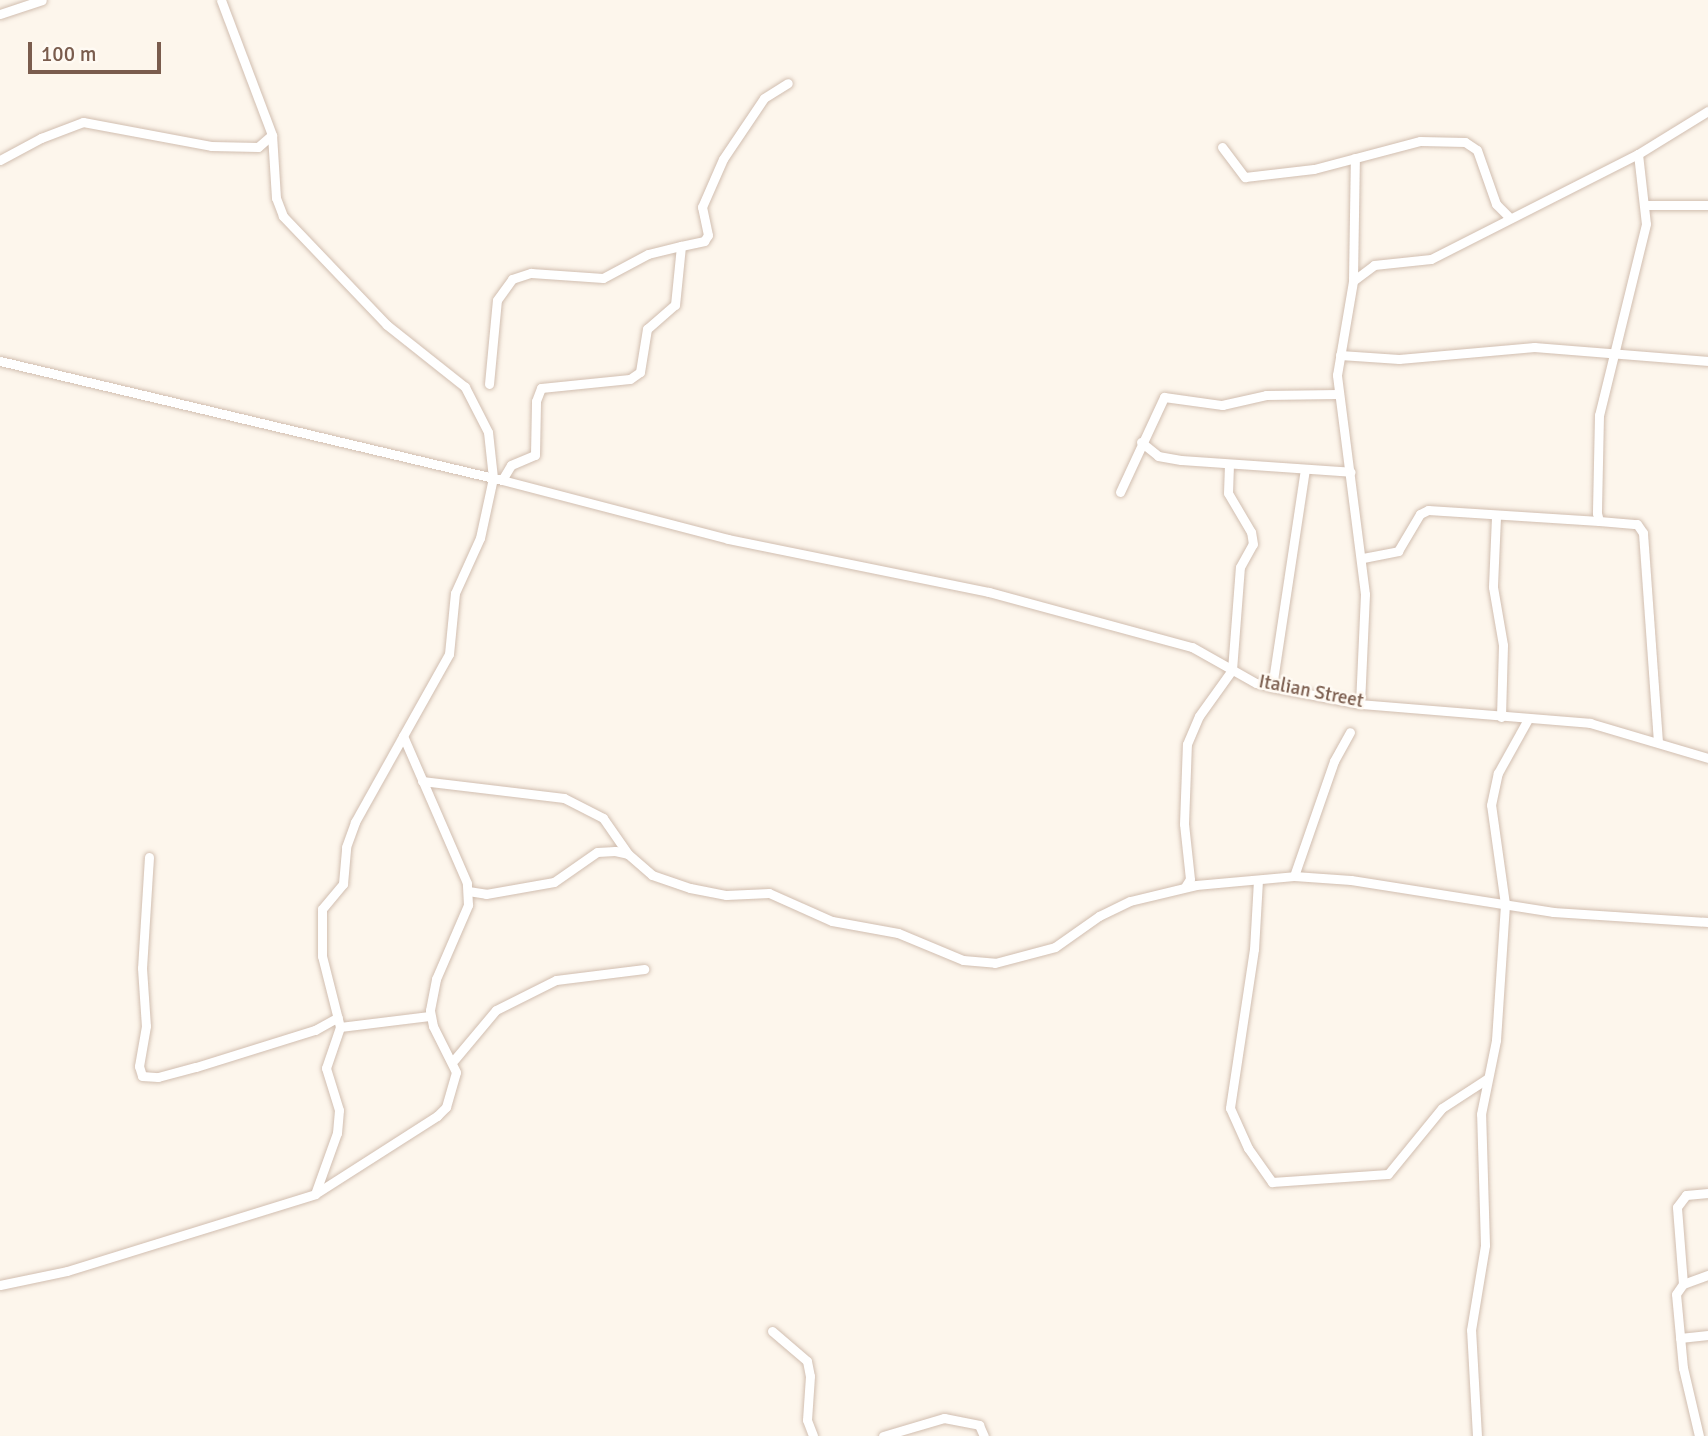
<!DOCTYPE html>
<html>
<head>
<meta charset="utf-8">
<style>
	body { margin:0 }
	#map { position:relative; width:1708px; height:1436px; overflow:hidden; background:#fdf6ec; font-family:Signika,sans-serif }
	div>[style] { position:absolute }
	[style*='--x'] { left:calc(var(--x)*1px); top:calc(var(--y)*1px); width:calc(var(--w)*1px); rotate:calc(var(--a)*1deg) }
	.roads { filter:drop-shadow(0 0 2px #d1beb0) drop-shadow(0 0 2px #d1beb0) }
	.minor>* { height:9px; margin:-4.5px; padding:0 4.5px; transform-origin:4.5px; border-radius:4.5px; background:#fff }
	span { translate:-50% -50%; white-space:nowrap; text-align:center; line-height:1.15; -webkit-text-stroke:5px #fffaf3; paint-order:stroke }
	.street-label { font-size:19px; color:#7a5c4d }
	.scale { position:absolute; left:28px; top:42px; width:133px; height:32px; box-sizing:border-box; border:4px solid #7a5c4d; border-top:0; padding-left:9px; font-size:21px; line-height:24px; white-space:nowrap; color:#7a5c4d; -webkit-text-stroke:5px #fffaf3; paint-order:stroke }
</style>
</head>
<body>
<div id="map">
	<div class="roads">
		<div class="minor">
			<div style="--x:0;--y:14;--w:44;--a:-18.4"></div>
			<div style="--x:1222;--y:147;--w:38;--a:53"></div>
			<div style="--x:1245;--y:177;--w:69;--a:-6.6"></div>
			<div style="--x:1314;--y:169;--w:110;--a:-14.8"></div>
			<div style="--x:1420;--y:141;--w:45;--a:1.3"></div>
			<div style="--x:1465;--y:142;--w:14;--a:34"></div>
			<div style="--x:1477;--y:150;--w:57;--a:70.6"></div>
			<div style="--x:1496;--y:204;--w:20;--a:45"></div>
			<div style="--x:1638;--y:154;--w:70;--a:83.5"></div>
			<div style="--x:1646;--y:224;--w:197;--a:103.8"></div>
			<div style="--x:1599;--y:415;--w:98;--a:91.2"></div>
			<div style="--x:1597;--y:513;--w:8;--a:76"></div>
			<div style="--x:1599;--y:521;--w:38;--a:5"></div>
			<div style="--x:1637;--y:524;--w:11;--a:56"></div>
			<div style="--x:1643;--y:533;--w:208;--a:85.9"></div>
			<div style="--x:0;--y:160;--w:47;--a:-28.2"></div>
			<div style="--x:41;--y:138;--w:45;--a:-20.9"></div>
			<div style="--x:83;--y:122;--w:130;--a:10.6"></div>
			<div style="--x:211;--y:146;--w:47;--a:1.2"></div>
			<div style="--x:258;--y:147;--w:18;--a:-41"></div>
			<div style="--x:1644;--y:205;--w:64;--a:0"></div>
			<div style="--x:1353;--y:279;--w:121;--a:-89.1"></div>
			<div style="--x:1340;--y:355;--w:59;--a:3.9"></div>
			<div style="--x:1399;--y:359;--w:136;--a:-5.1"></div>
			<div style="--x:1534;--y:347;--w:175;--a:4.6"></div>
			<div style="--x:0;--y:361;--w:516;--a:13.34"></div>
			<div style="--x:502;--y:480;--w:234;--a:14.6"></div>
			<div style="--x:728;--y:539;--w:266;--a:11.5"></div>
			<div style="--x:989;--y:592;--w:210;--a:15.2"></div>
			<div style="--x:1192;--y:647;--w:73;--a:29.4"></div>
			<div style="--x:1256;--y:683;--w:16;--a:14"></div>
			<div style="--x:1272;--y:687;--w:90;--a:10.9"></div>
			<div style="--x:1360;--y:704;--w:231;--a:4.7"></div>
			<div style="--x:1590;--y:723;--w:123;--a:16.5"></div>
			<div style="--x:489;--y:384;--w:84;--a:-84.6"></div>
			<div style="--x:497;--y:300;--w:26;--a:-54"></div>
			<div style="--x:512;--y:279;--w:20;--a:-18"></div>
			<div style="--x:531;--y:273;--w:72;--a:4"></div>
			<div style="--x:603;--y:278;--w:51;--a:-28.1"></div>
			<div style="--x:648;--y:254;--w:34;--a:-14"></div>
			<div style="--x:1141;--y:442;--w:22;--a:39"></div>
			<div style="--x:1158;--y:456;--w:23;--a:10"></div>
			<div style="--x:1181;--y:460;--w:170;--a:4"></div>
			<div style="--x:502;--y:480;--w:17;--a:-59"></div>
			<div style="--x:511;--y:465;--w:26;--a:-23"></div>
			<div style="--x:535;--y:455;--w:54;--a:-88.9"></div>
			<div style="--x:536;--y:401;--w:14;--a:-69"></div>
			<div style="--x:541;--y:388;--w:89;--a:-5.8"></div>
			<div style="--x:630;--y:379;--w:12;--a:-35"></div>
			<div style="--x:640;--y:372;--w:44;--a:-80.8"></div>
			<div style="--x:647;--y:329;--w:37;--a:-41"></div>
			<div style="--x:675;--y:305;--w:59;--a:-84.2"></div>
			<div style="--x:681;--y:246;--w:24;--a:-12"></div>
			<div style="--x:704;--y:241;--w:7;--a:-56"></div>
			<div style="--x:708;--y:235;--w:29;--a:-102"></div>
			<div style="--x:702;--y:207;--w:52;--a:-66.4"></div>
			<div style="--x:723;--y:159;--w:73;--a:-56.1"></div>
			<div style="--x:764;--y:98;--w:28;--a:-32"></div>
			<div style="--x:1120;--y:492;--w:105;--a:-65.1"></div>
			<div style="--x:1164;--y:397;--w:59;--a:7.9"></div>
			<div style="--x:1222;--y:405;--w:45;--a:-12.8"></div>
			<div style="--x:1266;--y:395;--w:72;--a:-0.8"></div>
			<div style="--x:1496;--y:517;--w:70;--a:92.5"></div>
			<div style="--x:1493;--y:587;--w:59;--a:80.2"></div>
			<div style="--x:1503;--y:645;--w:72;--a:91.6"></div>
			<div style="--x:1363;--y:558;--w:36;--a:-11"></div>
			<div style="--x:1398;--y:551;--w:43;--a:-59.3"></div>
			<div style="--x:1420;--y:514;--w:9;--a:-27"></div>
			<div style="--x:1428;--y:510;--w:171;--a:3.7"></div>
			<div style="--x:1272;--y:687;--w:219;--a:-81.4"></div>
			<div style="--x:1360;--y:704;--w:110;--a:-87.4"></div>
			<div style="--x:1365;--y:594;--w:221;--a:-97.3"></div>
			<div style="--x:1337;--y:375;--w:95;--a:-80.3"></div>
			<div style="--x:1353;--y:281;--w:26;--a:-37"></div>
			<div style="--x:1374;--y:265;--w:57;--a:-6"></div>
			<div style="--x:1431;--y:259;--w:232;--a:-26.9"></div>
			<div style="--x:1638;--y:154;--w:82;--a:-31.6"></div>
			<div style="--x:422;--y:781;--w:143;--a:6.8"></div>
			<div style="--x:564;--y:798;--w:44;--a:27.1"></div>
			<div style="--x:603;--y:818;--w:44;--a:55.2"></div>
			<div style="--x:149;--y:857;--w:111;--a:93.6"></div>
			<div style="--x:142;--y:968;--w:58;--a:86.1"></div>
			<div style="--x:146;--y:1026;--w:41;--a:99.9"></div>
			<div style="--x:139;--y:1066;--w:10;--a:73"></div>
			<div style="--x:142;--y:1076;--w:16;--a:4"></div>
			<div style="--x:158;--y:1077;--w:39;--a:-15"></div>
			<div style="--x:196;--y:1067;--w:125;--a:-17.3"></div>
			<div style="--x:315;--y:1030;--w:26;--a:-29"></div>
			<div style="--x:1294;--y:876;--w:122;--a:-70.8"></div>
			<div style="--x:1334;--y:761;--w:33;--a:-61"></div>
			<div style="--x:1258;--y:880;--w:69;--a:93.3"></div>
			<div style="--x:1254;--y:949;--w:161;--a:98.6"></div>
			<div style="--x:1230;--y:1108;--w:44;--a:65.8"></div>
			<div style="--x:1248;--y:1148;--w:42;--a:54.8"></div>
			<div style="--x:1272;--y:1182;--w:116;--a:-3.9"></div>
			<div style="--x:1388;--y:1174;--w:85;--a:-50.7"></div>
			<div style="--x:1442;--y:1108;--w:55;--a:-33.1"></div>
			<div style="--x:1185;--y:887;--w:9;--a:-58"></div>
			<div style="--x:1190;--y:879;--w:55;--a:-96.2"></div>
			<div style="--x:1184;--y:824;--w:80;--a:-87.9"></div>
			<div style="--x:1187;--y:744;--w:30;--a:-67"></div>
			<div style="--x:1199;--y:716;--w:57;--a:-54.3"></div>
			<div style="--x:1232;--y:670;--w:103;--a:-85.6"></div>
			<div style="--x:1240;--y:567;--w:26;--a:-61"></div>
			<div style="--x:1253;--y:544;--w:12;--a:-99"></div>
			<div style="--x:1251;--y:532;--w:45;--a:-120.5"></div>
			<div style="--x:1228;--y:493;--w:28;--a:-88"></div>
			<div style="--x:468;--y:891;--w:18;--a:9"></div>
			<div style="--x:486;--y:894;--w:69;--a:-10"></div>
			<div style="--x:554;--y:882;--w:52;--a:-34.9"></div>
			<div style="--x:597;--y:852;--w:18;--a:-3"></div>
			<div style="--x:615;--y:851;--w:13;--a:13"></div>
			<div style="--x:628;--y:854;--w:32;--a:41"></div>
			<div style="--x:652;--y:875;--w:40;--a:18.9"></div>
			<div style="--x:690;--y:888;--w:37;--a:11"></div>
			<div style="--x:726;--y:895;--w:43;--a:-2.7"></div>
			<div style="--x:769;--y:893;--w:69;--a:24"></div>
			<div style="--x:832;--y:921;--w:67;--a:10.3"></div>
			<div style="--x:898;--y:933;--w:70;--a:22.6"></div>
			<div style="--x:963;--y:960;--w:32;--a:5"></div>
			<div style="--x:995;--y:963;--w:62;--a:-14.9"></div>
			<div style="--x:1055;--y:947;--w:54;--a:-35.2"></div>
			<div style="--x:1099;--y:916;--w:34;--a:-26"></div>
			<div style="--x:1130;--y:901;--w:68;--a:-13.6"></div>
			<div style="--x:1196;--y:885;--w:98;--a:-5.2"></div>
			<div style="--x:1294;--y:876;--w:57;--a:4"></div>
			<div style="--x:1351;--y:880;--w:205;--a:9"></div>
			<div style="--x:1553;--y:912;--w:155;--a:3.7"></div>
			<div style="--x:340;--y:1027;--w:90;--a:-7"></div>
			<div style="--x:454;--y:1060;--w:65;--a:-50"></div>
			<div style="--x:496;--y:1010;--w:67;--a:-26.6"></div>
			<div style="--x:556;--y:980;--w:89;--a:-7.1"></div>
			<div style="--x:315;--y:1194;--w:65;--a:-70.2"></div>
			<div style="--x:337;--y:1133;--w:23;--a:-85"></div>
			<div style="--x:339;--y:1110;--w:44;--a:-107.2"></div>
			<div style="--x:326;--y:1068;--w:43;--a:-71.1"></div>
			<div style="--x:340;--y:1027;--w:73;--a:-104.2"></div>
			<div style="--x:322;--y:956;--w:47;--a:-90"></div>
			<div style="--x:322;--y:909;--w:33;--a:-50"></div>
			<div style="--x:343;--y:884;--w:37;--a:-85"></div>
			<div style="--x:346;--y:847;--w:27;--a:-70"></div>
			<div style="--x:355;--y:822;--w:98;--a:-60.8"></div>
			<div style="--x:1683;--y:1284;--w:77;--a:-94.5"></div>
			<div style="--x:1677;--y:1207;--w:15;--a:-53"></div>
			<div style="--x:1686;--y:1195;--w:22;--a:-5"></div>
			<div style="--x:0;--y:1285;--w:68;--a:-11.8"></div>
			<div style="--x:67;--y:1271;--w:260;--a:-17.2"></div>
			<div style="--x:315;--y:1194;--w:145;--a:-32.6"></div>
			<div style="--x:437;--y:1116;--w:13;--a:-45"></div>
			<div style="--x:446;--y:1107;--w:36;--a:-74"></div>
			<div style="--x:456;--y:1072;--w:51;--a:-116.6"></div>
			<div style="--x:433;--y:1026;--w:16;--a:-101"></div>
			<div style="--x:430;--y:1010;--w:32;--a:-79"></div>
			<div style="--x:436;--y:979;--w:81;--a:-66.6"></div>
			<div style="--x:468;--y:905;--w:22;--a:-93"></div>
			<div style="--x:467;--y:883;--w:160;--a:-113.5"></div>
			<div style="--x:403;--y:736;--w:94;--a:-60.7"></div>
			<div style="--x:449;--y:654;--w:61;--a:-84.4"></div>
			<div style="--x:455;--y:593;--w:60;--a:-65.6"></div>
			<div style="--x:480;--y:538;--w:61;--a:-77.8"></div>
			<div style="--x:493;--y:478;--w:46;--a:-96.2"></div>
			<div style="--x:488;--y:432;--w:51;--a:-117.1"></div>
			<div style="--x:465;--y:387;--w:100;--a:-141.5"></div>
			<div style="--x:387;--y:325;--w:151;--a:-133.7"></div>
			<div style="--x:283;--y:216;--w:19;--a:-111"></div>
			<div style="--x:276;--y:198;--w:63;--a:-93.6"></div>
			<div style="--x:272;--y:135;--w:144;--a:-110.7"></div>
			<div style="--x:772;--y:1331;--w:46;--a:40.6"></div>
			<div style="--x:807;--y:1361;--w:15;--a:79"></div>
			<div style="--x:810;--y:1376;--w:44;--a:93.9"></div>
			<div style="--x:807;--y:1420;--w:17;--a:69"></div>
			<div style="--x:1680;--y:1338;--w:28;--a:-6"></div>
			<div style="--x:883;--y:1436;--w:64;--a:-16.4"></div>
			<div style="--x:944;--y:1418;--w:36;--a:11"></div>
			<div style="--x:979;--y:1425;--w:12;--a:66"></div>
			<div style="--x:1477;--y:1436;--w:106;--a:-93.2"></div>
			<div style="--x:1471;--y:1330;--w:86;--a:-80.6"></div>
			<div style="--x:1485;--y:1245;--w:131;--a:-91.7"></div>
			<div style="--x:1481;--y:1114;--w:76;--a:-78.5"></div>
			<div style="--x:1496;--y:1040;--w:136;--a:-86.2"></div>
			<div style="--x:1505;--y:904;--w:100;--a:-98"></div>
			<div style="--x:1491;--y:805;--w:33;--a:-78"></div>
			<div style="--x:1498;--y:773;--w:62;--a:-60.9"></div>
			<div style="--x:1699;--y:1436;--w:70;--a:-103.2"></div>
			<div style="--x:1683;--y:1368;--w:74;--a:-95.4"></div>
			<div style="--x:1676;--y:1294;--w:12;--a:-55"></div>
			<div style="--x:1683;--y:1284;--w:27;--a:-20"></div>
		</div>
	</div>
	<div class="street-label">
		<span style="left:1311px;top:692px;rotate:11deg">Italian Street</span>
	</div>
	<div class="scale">100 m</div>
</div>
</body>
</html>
